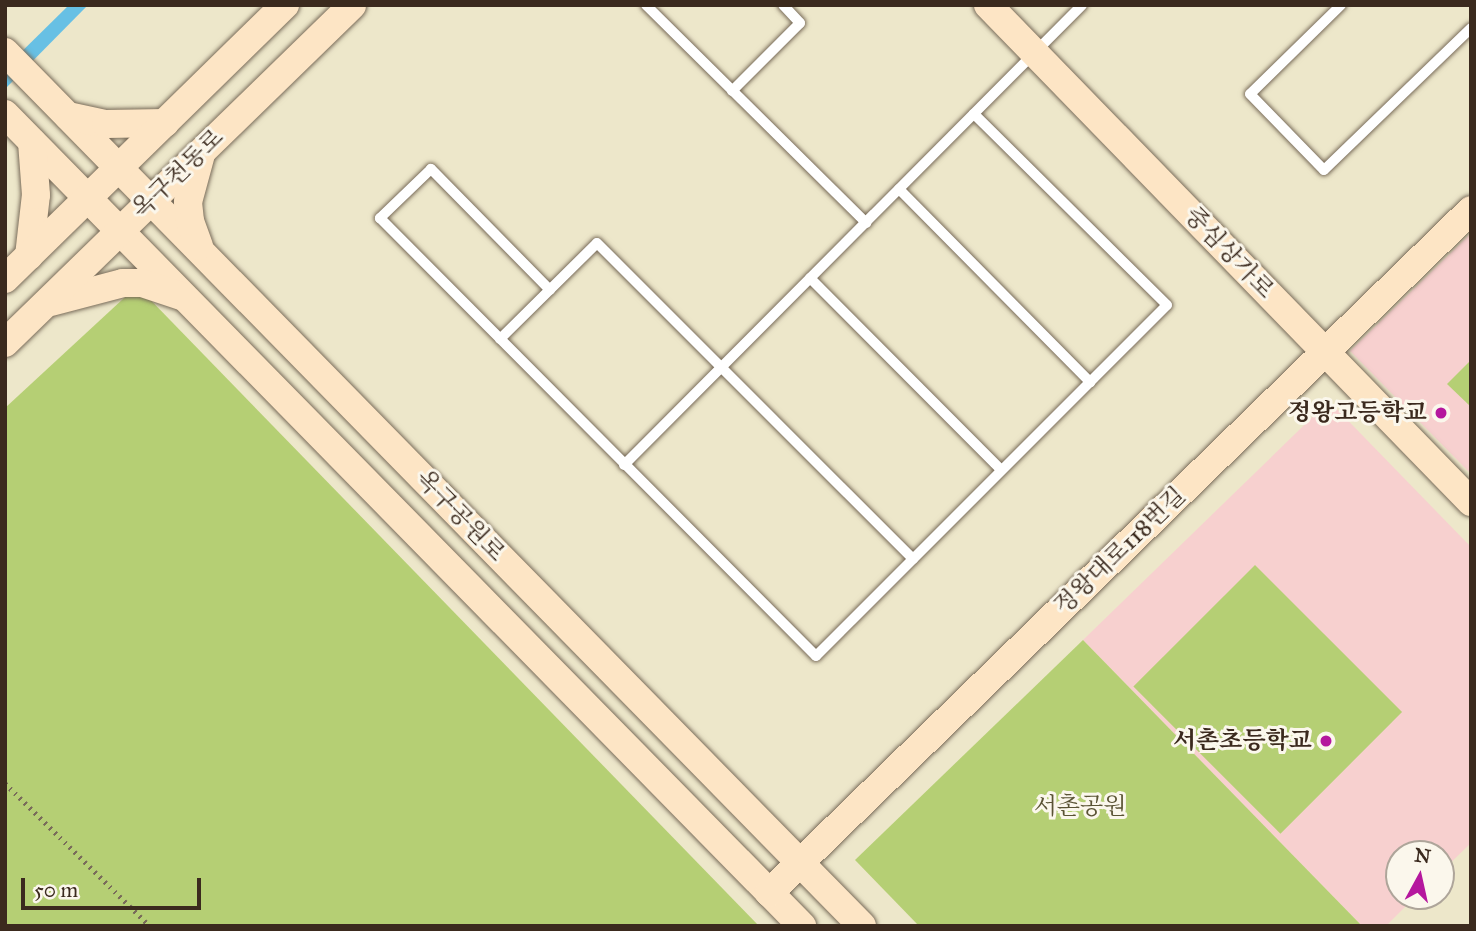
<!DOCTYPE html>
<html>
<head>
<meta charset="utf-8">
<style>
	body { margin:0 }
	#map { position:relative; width:1476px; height:931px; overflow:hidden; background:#ede7ca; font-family:"IM FELL Great Primer","Noto Serif KR",serif }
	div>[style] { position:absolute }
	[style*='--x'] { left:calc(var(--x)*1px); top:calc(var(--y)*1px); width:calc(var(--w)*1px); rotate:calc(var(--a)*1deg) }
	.built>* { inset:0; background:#f7d0cf }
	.green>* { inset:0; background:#b5cf74; transform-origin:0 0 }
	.water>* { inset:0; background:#67c0e4 }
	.path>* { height:4.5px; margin-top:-2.25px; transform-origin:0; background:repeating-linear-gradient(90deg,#796c5a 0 2px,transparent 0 7px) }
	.roads { filter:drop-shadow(0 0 2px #796c5a) drop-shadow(0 0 2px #796c5a) }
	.lane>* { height:10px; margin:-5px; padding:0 5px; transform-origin:5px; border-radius:5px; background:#fff }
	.secondary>* { height:28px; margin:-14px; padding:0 14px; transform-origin:14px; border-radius:14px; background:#fde5c5 }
	.dots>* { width:19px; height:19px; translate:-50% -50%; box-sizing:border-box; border:4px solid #fbf7ec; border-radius:50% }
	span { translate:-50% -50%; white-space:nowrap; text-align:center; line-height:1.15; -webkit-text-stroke:6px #fbf7ec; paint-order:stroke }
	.street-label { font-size:24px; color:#3b2a1e }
	.poi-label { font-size:24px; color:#3b2a1e; font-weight:700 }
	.right { translate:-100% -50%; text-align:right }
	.park-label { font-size:24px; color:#5a5334 }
	.frame { position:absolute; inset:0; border:7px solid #3b2a1e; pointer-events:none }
	.north { position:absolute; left:1385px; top:840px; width:70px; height:70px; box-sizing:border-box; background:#fbf7ec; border:2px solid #aea59a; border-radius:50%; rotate:8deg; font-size:19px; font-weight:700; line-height:28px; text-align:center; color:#3b2a1e }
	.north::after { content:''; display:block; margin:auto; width:24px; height:32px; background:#b5179e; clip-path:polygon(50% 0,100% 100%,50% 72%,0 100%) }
	.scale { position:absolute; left:21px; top:878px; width:180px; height:32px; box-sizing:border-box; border:4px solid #3b2a1e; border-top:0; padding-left:9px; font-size:21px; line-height:24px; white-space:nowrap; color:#3b2a1e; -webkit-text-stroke:5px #fbf7ec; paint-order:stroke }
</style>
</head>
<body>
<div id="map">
	<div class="built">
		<div style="clip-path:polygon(1471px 233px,1471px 474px,1350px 351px)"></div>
		<div style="clip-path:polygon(1329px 401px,1471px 547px,1471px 843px,1441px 872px,1441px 854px,1399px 854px,1399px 896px,1416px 896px,1386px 926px,1362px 926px,1083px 640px)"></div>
	</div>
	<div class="green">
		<div style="clip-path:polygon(137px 286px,759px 926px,5px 926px,5px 408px)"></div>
		<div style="clip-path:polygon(1471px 360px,1471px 407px,1447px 384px)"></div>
		<div style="left:1255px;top:565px;width:208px;height:172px;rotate:45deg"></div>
		<div style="clip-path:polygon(1083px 640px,1362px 926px,919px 926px,855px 860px)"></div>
	</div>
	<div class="water">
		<div style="clip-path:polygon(69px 5px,88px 5px,5px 89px,5px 68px)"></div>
	</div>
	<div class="path">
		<div style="--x:5;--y:783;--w:204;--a:44.6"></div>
	</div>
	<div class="roads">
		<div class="lane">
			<div style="--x:646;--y:5;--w:310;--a:44.7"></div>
			<div style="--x:1341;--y:5;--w:127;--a:135.6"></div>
			<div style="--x:1250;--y:94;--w:106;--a:45.8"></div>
			<div style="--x:1324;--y:170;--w:204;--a:-44"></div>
			<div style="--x:732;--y:91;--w:96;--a:-45"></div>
			<div style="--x:800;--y:23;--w:25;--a:-133"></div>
			<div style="--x:899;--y:189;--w:272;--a:45.3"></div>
			<div style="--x:810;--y:278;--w:271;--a:45.1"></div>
			<div style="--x:550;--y:290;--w:170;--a:-134.5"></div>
			<div style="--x:431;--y:169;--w:71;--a:136.1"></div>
			<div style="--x:380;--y:218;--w:618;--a:45.13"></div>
			<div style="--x:816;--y:656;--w:496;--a:-45"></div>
			<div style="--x:1167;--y:305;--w:272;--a:-135.3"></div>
			<div style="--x:500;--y:339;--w:136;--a:-44.7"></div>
			<div style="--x:597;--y:243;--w:447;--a:45"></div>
			<div style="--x:624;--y:465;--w:649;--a:-45.12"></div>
		</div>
		<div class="secondary">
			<div style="--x:988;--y:5;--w:693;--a:45.82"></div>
			<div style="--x:5;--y:52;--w:1224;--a:45.56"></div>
			<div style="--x:5;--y:114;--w:1138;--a:45.53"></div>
			<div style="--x:68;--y:116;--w:39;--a:12"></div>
			<div style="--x:106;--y:124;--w:59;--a:-1"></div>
			<div style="--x:199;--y:246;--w:27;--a:-110"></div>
			<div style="--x:190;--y:221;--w:19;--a:-96"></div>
			<div style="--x:188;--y:202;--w:50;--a:-74.8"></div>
			<div style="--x:29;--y:256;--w:61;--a:-83.5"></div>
			<div style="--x:36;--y:195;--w:53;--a:-94.3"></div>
			<div style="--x:5;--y:279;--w:392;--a:-44.4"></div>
			<div style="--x:51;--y:302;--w:74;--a:-14.8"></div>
			<div style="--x:123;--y:283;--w:19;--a:0"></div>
			<div style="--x:142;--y:283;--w:41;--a:18.4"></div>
			<div style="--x:5;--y:343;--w:484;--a:-44.2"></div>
			<div style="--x:769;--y:893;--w:979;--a:-44.21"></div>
		</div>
	</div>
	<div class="dots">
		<div style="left:1441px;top:413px;background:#b5179e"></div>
		<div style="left:1326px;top:741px;background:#b5179e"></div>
	</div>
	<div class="street-label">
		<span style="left:178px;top:174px;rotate:-44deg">옥구천동로</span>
		<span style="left:1229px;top:253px;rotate:46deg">중심상가로</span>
		<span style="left:460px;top:516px;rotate:46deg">옥구공원로</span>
		<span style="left:1120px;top:551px;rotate:-44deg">정왕대로118번길</span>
	</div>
	<div class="poi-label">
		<span class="right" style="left:1427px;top:413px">정왕고등학교</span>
		<span class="right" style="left:1312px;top:741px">서촌초등학교</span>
	</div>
	<div class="park-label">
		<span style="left:1080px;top:807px">서촌공원</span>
	</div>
	<div class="frame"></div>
	<div class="north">N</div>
	<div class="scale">50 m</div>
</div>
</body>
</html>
